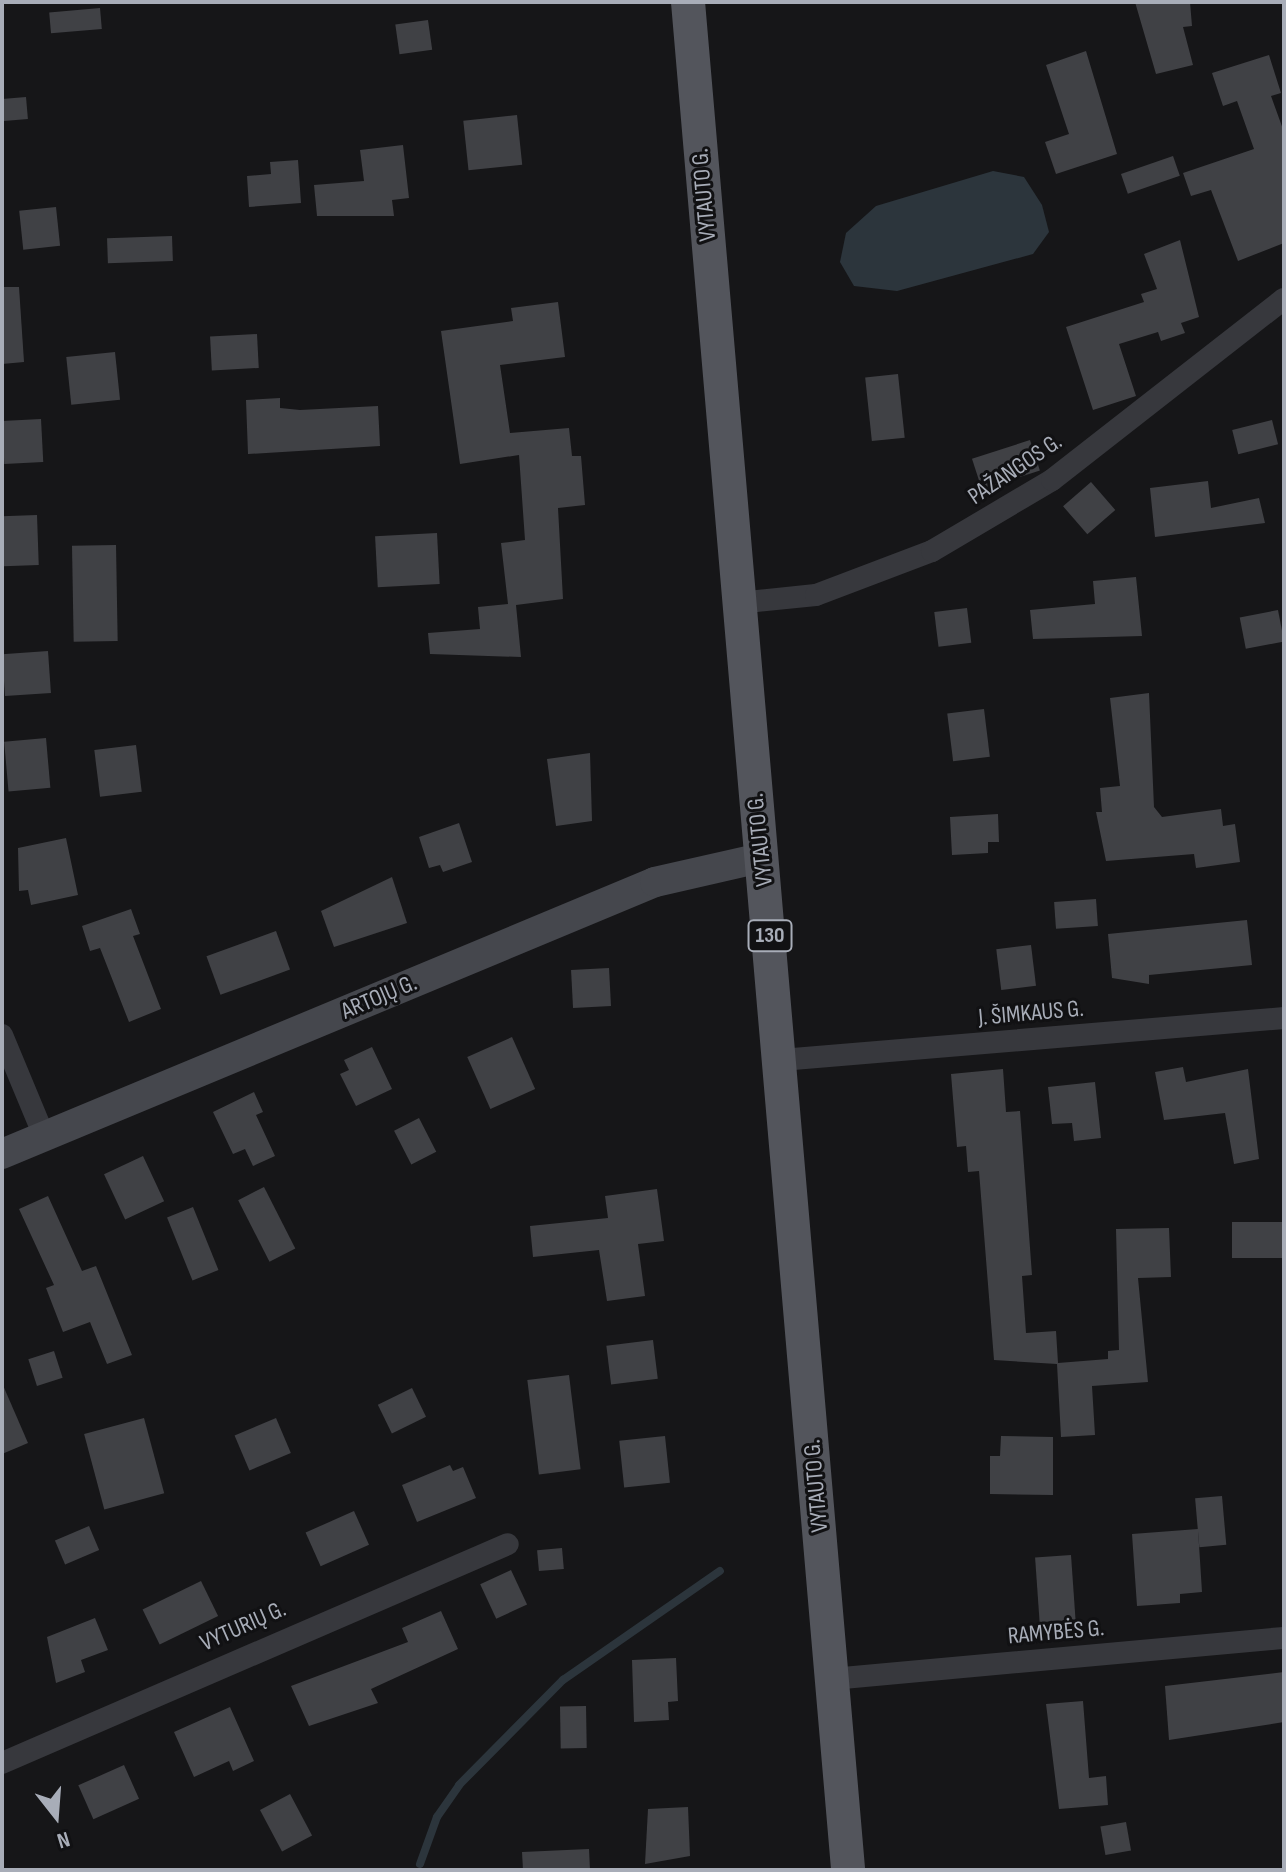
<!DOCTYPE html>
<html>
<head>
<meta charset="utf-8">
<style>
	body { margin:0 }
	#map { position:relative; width:1286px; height:1872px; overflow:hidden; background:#161618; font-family:"Sofia Sans Condensed",sans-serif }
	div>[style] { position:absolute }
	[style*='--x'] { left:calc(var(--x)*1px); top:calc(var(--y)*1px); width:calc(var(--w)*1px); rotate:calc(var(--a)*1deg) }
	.water>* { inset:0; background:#2c353c }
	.stream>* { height:8px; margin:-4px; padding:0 4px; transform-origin:4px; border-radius:4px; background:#2c353c }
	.building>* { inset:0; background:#404145; transform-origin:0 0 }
	.street>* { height:22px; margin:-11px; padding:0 11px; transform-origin:11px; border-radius:11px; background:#37383d }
	.secondary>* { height:30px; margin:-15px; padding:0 15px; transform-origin:15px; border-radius:15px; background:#45474d }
	.primary>* { height:34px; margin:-17px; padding:0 17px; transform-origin:17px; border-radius:17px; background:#53555c }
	span { translate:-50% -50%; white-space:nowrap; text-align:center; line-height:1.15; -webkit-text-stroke:6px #111113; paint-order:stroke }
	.shield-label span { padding:2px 6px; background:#111113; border:2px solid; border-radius:6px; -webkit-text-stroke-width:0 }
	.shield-label { font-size:22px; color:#a8adb8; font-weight:700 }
	.street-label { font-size:24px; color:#a8adb8 }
	.frame { position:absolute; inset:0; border:4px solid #a8adb8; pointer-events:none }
	.north { position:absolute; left:16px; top:1776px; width:80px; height:80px; -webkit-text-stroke:6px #111113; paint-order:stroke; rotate:163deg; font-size:22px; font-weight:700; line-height:32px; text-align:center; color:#a8adb8 }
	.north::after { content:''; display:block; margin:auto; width:28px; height:36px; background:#a8adb8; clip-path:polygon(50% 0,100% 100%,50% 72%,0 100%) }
</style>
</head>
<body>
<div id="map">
	<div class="water">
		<div style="clip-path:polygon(993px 171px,1024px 177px,1042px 205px,1049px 232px,1033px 254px,897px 291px,854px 286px,840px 262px,846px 233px,876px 206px)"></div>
	</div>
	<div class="stream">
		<div style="--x:420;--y:1864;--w:50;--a:-70.1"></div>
		<div style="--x:437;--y:1817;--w:39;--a:-55"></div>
		<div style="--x:459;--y:1785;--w:148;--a:-45.3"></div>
		<div style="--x:563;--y:1680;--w:191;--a:-34.8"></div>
	</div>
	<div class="building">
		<div style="clip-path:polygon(1135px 2px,1190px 2px,1192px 26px,1183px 27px,1193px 65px,1156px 74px)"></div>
		<div style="left:100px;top:8px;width:21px;height:51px;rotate:85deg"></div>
		<div style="left:428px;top:20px;width:30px;height:33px;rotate:82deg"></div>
		<div style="clip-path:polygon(1086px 51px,1117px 154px,1056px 174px,1045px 142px,1069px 134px,1046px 65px)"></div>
		<div style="clip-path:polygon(1269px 55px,1281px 93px,1271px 96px,1284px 132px,1284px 243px,1238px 261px,1211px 190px,1191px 196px,1183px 173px,1254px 149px,1237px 101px,1223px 106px,1212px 73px)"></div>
		<div style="left:26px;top:97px;width:22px;height:24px;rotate:85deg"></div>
		<div style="left:517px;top:115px;width:50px;height:54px;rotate:84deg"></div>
		<div style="clip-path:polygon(403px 145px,409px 198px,392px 200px,394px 216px,317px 216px,314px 185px,364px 181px,360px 150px)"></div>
		<div style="left:1173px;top:156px;width:21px;height:55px;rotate:71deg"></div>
		<div style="clip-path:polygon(298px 160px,301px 203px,249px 207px,247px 176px,271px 174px,270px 162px)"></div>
		<div style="left:56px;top:207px;width:39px;height:37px;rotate:84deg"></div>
		<div style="left:172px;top:236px;width:25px;height:65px;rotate:88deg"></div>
		<div style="clip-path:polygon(1180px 240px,1199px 317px,1181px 323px,1185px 333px,1161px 341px,1158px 332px,1119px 344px,1136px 396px,1093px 410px,1066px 327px,1144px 302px,1141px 294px,1157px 289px,1144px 254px)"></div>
		<div style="clip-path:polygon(2px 287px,19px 287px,24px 362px,2px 364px)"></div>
		<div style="clip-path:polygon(558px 302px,565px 357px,500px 365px,510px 433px,569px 428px,572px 456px,581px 456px,585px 505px,558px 508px,563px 599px,516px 605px,521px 657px,430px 654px,428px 633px,480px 629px,478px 607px,508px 604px,501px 543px,525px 540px,519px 455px,460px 464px,441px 331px,513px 321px,511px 308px)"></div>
		<div style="left:257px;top:334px;width:34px;height:47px;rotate:87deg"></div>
		<div style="left:115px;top:352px;width:48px;height:49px;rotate:84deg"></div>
		<div style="left:898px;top:374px;width:64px;height:33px;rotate:84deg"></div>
		<div style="clip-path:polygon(280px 398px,280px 408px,300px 410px,378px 406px,380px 446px,248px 454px,246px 400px)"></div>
		<div style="left:41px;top:419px;width:43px;height:39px;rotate:87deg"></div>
		<div style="left:1272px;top:420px;width:25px;height:41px;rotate:76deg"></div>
		<div style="left:1030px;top:440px;width:32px;height:61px;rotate:72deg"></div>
		<div style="clip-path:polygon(1208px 481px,1211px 508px,1259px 498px,1265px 523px,1155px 537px,1150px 488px)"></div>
		<div style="left:1091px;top:482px;width:37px;height:37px;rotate:49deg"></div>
		<div style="left:37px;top:515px;width:50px;height:35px;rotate:88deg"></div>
		<div style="left:437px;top:533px;width:51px;height:62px;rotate:87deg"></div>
		<div style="left:116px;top:545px;width:96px;height:44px;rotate:89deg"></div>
		<div style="clip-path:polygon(1136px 577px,1142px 636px,1033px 639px,1030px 610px,1095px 604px,1093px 581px)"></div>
		<div style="left:967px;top:608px;width:35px;height:33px;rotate:83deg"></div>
		<div style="left:1278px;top:610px;width:32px;height:39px;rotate:79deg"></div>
		<div style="left:48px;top:651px;width:42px;height:46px;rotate:86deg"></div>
		<div style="clip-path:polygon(1149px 693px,1154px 807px,1162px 817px,1221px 809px,1223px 826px,1235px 824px,1240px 862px,1196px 868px,1194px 854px,1106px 861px,1096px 812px,1102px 812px,1100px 788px,1120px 786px,1110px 698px)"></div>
		<div style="left:984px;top:709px;width:48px;height:37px;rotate:83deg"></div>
		<div style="left:46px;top:738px;width:50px;height:42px;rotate:85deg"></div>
		<div style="left:136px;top:745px;width:47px;height:42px;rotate:83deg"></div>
		<div style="clip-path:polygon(590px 753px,592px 821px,556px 826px,547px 759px)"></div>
		<div style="clip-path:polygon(998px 814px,999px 842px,988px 842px,988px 853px,952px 855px,950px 817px)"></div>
		<div style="clip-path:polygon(459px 823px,472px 862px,443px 872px,440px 865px,429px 868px,419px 837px)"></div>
		<div style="clip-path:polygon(66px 838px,78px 895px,31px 905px,28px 890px,19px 891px,18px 848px)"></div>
		<div style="clip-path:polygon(392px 877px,407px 923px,334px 947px,321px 911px)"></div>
		<div style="left:1096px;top:899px;width:27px;height:42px;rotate:86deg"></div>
		<div style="clip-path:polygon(131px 909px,140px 934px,133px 936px,161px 1009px,129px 1022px,100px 948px,90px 951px,82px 926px)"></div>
		<div style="clip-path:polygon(1247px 920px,1252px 965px,1149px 975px,1149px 984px,1112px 978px,1108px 934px)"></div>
		<div style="left:276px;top:931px;width:41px;height:74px;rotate:70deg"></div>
		<div style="left:1031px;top:945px;width:41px;height:35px;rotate:83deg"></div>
		<div style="left:609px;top:968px;width:38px;height:38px;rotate:87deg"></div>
		<div style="left:512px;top:1037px;width:57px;height:49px;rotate:66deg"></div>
		<div style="clip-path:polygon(372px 1047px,392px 1089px,356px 1106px,340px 1074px,349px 1070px,344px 1060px)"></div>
		<div style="clip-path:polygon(1183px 1067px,1186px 1082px,1248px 1069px,1259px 1159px,1234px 1164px,1225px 1113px,1164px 1120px,1155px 1072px)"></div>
		<div style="clip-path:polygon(1003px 1069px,1006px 1112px,1020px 1111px,1032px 1275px,1022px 1276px,1026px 1333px,1056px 1331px,1058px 1363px,1108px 1359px,1108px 1351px,1119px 1350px,1116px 1229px,1169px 1228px,1171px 1277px,1138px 1278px,1148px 1382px,1092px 1386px,1095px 1435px,1061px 1437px,1057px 1364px,994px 1360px,979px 1171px,968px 1172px,966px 1146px,957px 1147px,951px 1074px)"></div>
		<div style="clip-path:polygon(1095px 1082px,1101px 1138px,1074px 1141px,1072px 1123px,1052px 1124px,1048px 1087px)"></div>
		<div style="clip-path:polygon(254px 1092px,263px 1112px,256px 1115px,275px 1156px,253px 1166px,245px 1149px,233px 1154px,213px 1112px)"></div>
		<div style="left:419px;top:1118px;width:38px;height:28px;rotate:63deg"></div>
		<div style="left:143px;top:1156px;width:50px;height:43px;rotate:65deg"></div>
		<div style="left:264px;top:1187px;width:69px;height:29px;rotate:63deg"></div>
		<div style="clip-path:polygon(657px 1189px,664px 1241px,638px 1244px,645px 1296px,607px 1301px,599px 1250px,533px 1257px,530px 1226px,608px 1218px,605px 1196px)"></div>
		<div style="clip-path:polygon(48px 1196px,82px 1271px,96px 1266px,132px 1355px,107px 1364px,90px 1322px,63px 1332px,46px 1288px,54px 1285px,19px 1209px)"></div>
		<div style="left:193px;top:1207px;width:68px;height:28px;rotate:68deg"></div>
		<div style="left:1284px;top:1222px;width:36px;height:52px;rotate:90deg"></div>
		<div style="left:653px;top:1340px;width:39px;height:47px;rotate:83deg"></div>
		<div style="left:54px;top:1351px;width:28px;height:27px;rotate:72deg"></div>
		<div style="left:569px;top:1375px;width:95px;height:42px;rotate:83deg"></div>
		<div style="clip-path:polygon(2px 1383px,28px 1443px,2px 1454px)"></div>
		<div style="left:412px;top:1388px;width:32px;height:38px;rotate:64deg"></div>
		<div style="left:144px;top:1418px;width:78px;height:62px;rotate:75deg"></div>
		<div style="left:276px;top:1418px;width:38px;height:45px;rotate:67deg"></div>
		<div style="left:665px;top:1436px;width:47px;height:46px;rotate:84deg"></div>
		<div style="clip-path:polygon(1001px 1436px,1053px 1437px,1053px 1495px,990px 1494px,990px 1456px,1000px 1456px)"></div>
		<div style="clip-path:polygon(450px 1465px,453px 1471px,463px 1467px,476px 1498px,417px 1522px,402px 1485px)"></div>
		<div style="left:1222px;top:1496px;width:49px;height:27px;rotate:85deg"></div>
		<div style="left:354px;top:1511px;width:37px;height:53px;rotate:66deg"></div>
		<div style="left:89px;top:1526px;width:26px;height:37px;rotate:67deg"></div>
		<div style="clip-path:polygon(1198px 1529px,1202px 1592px,1180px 1594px,1180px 1603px,1137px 1606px,1132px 1534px)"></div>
		<div style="left:562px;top:1548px;width:21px;height:25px;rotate:85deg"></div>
		<div style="left:1071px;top:1555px;width:65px;height:36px;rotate:86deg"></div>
		<div style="left:511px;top:1570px;width:38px;height:34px;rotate:65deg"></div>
		<div style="left:201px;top:1581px;width:39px;height:65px;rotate:64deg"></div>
		<div style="clip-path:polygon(441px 1611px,458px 1649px,371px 1689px,378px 1703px,309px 1726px,291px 1686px,408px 1642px,402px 1628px)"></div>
		<div style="clip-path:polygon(95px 1618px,108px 1650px,81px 1660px,85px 1672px,56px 1683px,47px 1637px)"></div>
		<div style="clip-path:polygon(676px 1658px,678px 1701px,668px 1702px,669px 1720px,634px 1722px,632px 1660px)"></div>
		<div style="clip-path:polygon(1284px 1672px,1284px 1722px,1169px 1740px,1165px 1686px)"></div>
		<div style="clip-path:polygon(1083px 1701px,1089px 1778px,1106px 1776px,1108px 1805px,1059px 1809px,1046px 1704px)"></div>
		<div style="left:586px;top:1706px;width:42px;height:26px;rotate:89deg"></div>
		<div style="clip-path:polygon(230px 1707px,254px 1761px,233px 1771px,229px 1761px,194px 1777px,174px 1732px)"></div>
		<div style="left:124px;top:1765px;width:37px;height:50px;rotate:66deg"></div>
		<div style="left:290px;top:1794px;width:47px;height:34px;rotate:62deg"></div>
		<div style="clip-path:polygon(688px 1807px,690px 1856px,645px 1864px,648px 1809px)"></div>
		<div style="left:1126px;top:1822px;width:29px;height:26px;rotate:80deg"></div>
		<div style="clip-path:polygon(589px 1849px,590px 1870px,523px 1870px,522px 1852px)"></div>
	</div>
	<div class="street">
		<div style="--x:738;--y:603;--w:78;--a:-5.9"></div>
		<div style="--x:816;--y:595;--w:124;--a:-20.8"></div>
		<div style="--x:932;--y:551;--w:139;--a:-30.6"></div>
		<div style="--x:1052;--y:480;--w:294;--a:-38"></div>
		<div style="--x:2;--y:1035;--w:109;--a:67.4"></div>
		<div style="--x:781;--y:1060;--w:505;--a:-4.77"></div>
		<div style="--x:832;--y:1679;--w:454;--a:-5.2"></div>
		<div style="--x:2;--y:1763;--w:551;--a:-23.4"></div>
	</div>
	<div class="secondary">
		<div style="--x:2;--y:1154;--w:707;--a:-22.61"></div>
		<div style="--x:655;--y:882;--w:109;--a:-12.8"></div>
	</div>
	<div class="primary">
		<div style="--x:688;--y:2;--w:1875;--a:85.1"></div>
	</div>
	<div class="shield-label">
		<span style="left:770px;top:936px">130</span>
	</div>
	<div class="street-label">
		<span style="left:704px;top:195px;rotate:-95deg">VYTAUTO G.</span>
		<span style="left:1015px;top:469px;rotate:-34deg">PAŽANGOS G.</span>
		<span style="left:760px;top:840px;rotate:-96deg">VYTAUTO G.</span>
		<span style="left:379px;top:997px;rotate:-23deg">ARTOJŲ G.</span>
		<span style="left:1031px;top:1013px;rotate:-5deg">J. ŠIMKAUS G.</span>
		<span style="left:816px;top:1486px;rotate:-95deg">VYTAUTO G.</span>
		<span style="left:243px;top:1626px;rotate:-24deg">VYTURIŲ G.</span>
		<span style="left:1056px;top:1632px;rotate:-5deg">RAMYBĖS G.</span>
	</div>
	<div class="frame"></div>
	<div class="north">N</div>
</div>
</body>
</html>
